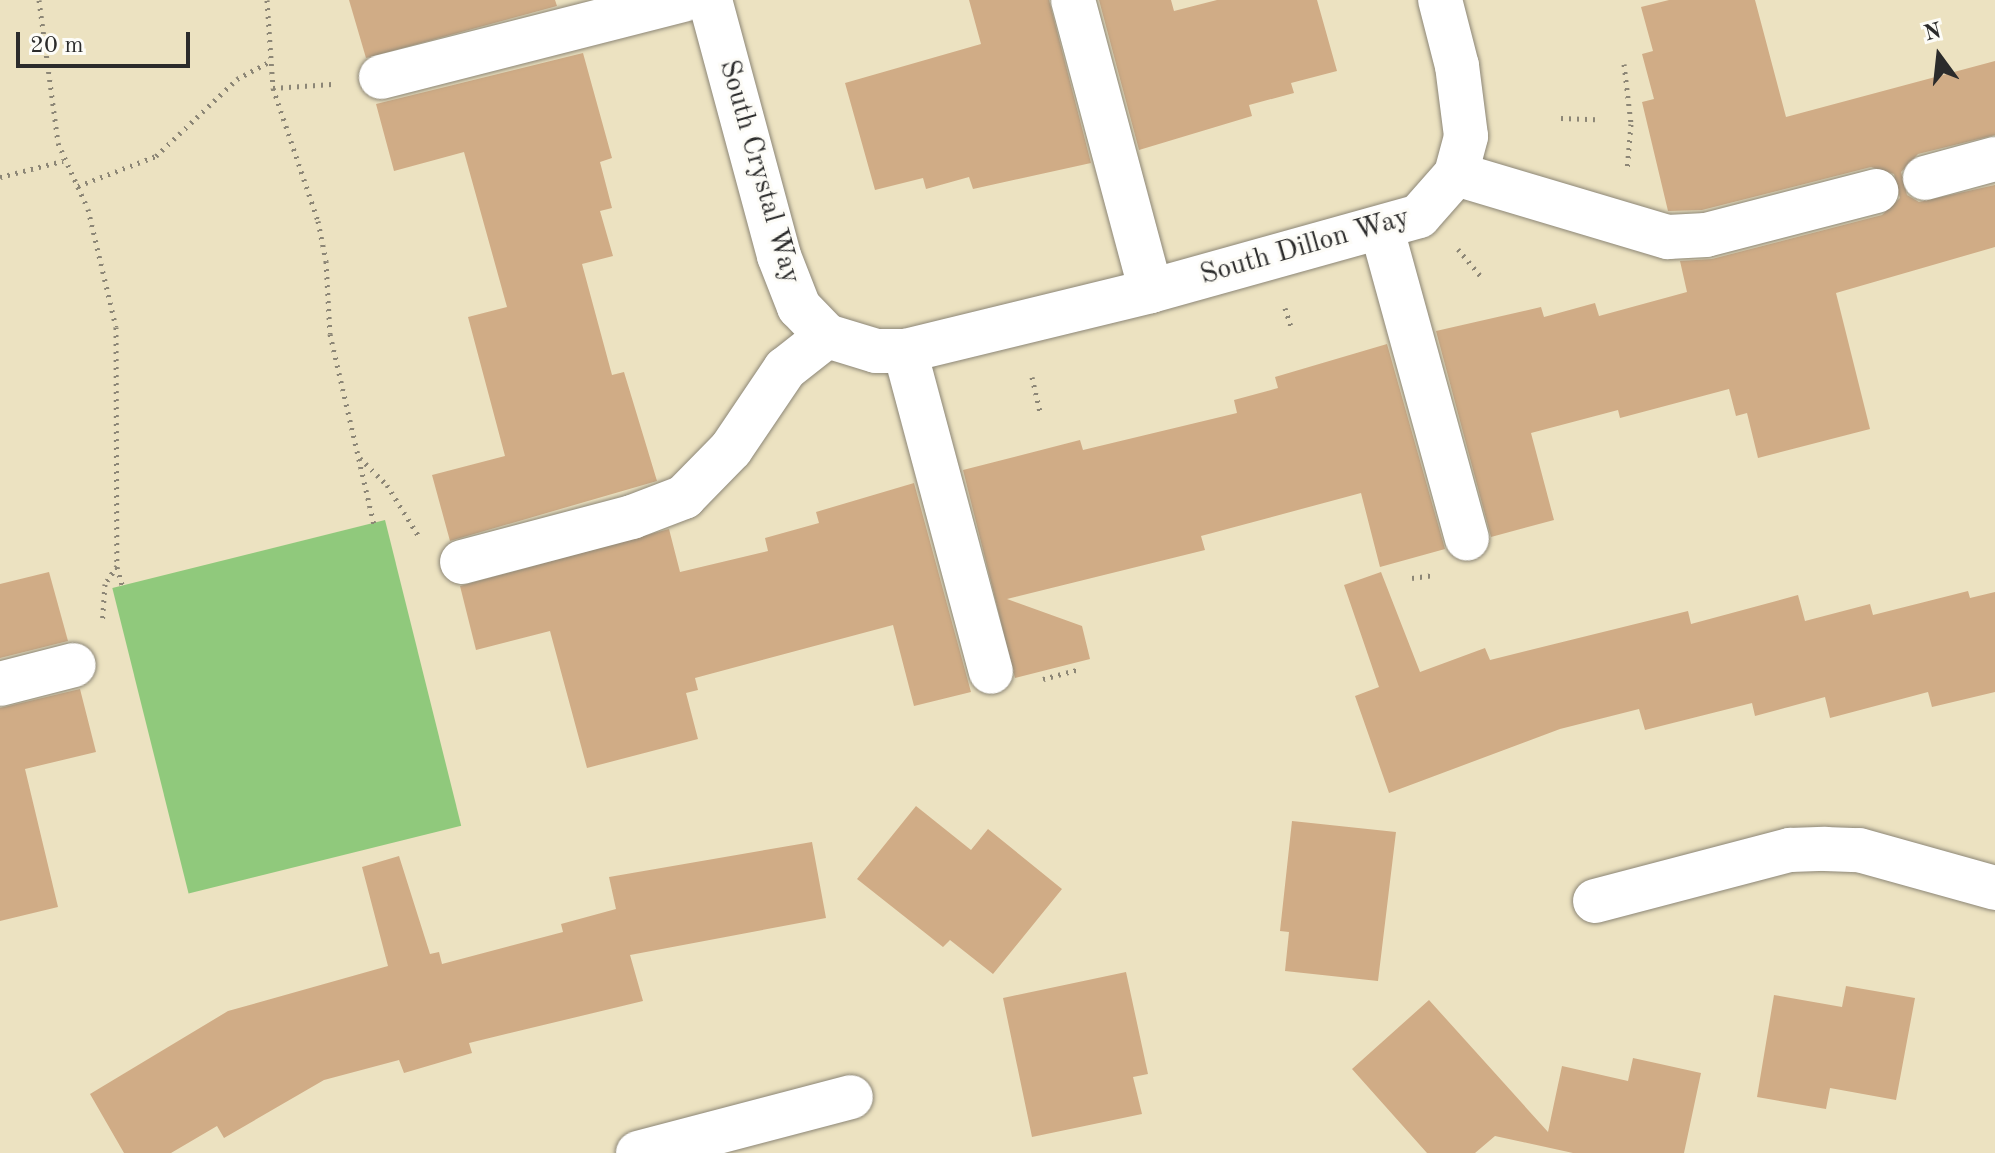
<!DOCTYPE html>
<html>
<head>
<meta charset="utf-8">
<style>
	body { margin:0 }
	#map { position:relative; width:1995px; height:1153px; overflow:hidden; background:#ece2c1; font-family:"Old Standard TT",serif }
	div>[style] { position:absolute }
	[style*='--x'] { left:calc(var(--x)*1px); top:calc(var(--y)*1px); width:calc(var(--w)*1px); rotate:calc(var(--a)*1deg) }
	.green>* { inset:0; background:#90c97c; transform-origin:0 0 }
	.building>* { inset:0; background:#d0ac86 }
	.path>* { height:5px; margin-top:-2.5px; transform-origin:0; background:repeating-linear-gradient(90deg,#8c8676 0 2px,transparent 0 8px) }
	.roads { filter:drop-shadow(0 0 2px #8c8676) drop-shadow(0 0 2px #8c8676) }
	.minor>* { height:44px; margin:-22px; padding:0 22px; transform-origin:22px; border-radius:22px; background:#fff }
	span { translate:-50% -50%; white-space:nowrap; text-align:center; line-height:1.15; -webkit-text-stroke:6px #fdfcf7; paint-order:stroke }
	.street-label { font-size:28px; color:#2b2b2b }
	.north { position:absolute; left:1899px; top:16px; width:80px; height:80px; -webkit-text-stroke:6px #fdfcf7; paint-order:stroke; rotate:345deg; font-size:22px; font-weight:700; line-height:32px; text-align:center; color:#2b2b2b }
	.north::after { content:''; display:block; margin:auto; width:28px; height:36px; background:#2b2b2b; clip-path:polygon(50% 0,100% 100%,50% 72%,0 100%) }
	.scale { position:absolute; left:16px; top:32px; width:174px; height:36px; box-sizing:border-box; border:4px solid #2b2b2b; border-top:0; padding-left:10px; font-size:24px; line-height:28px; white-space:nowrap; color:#2b2b2b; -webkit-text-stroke:6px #fdfcf7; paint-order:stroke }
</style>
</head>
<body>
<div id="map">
	<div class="green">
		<div style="left:385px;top:520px;width:315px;height:281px;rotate:76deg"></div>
	</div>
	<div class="building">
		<div style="clip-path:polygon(349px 0,555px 0,557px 6px,366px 58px)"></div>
		<div style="clip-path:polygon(969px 0,1049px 0,1091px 163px,973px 189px,969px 177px,926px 189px,923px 178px,875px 190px,845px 83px,981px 44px)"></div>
		<div style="clip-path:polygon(1099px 0,1171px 0,1174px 11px,1217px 0,1317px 0,1337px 71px,1291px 83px,1294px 93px,1249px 105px,1252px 116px,1139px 150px)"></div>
		<div style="clip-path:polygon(1669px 0,1755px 0,1786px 117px,1995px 61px,1995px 135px,1918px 154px,1901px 172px,1907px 195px,1919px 202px,1995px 185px,1995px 247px,1836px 293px,1870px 429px,1758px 458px,1747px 413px,1736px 416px,1729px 389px,1620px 418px,1618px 410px,1531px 433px,1554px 520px,1491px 537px,1436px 331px,1541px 307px,1544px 317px,1595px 303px,1599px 316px,1687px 292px,1680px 261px,1712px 259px,1882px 215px,1900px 198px,1894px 174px,1871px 167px,1702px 210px,1668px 211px,1642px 102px,1654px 99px,1642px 54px,1653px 51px,1641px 7px)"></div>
		<div style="clip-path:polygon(583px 53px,612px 158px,600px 162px,612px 208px,600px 211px,613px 256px,582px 264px,612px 375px,624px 372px,657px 481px,450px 541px,432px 475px,505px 456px,468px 317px,507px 307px,464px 152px,394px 171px,376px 104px)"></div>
		<div style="clip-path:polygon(1387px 344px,1445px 549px,1380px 567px,1361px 493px,1201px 536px,1205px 550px,1007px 599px,1082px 626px,1090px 659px,1015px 678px,963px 470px,1080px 440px,1083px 450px,1237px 413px,1234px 400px,1278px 388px,1275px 377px)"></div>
		<div style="clip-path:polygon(914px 483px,971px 692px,914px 706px,893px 625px,695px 678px,698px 690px,686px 693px,698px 739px,587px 768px,550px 631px,476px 650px,460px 586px,669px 529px,680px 572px,768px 551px,765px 538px,819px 523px,816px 512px)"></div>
		<div style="clip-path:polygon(49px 572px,68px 641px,0 658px,0 584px)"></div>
		<div style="clip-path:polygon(1381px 572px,1420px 672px,1485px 648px,1490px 660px,1688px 611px,1691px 624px,1798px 595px,1805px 621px,1870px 604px,1873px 615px,1968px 591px,1970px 598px,1995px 592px,1995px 692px,1932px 707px,1928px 692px,1830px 718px,1825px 697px,1755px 716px,1752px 703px,1645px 730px,1639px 709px,1560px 729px,1389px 793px,1355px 696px,1379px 687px,1344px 585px)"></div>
		<div style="clip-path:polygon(80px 689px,96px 752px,25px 769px,58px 907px,0 921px,0 708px)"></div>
		<div style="clip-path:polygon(916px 806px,971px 850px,988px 829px,1062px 889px,993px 974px,950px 940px,943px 947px,857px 879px)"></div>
		<div style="clip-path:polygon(1292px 821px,1396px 832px,1378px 981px,1285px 971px,1289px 932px,1280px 931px)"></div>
		<div style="clip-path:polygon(812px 842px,826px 918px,630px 955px,643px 1001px,469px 1043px,472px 1053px,404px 1073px,399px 1060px,324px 1080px,224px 1138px,217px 1126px,171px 1153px,124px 1153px,90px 1094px,228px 1011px,388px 966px,362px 867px,399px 856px,430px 954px,439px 952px,442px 964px,563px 932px,561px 924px,616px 909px,609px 877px)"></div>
		<div style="clip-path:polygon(1126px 972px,1148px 1074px,1133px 1077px,1142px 1114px,1032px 1137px,1003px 998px)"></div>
		<div style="clip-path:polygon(1846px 986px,1915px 998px,1896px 1100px,1830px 1088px,1826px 1109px,1757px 1097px,1774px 995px,1842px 1007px)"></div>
		<div style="clip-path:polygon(1429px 1000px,1548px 1132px,1562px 1066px,1628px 1081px,1633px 1058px,1701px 1073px,1684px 1153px,1573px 1153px,1495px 1136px,1475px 1153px,1427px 1153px,1352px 1069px)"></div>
	</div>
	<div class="path">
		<div style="--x:39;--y:0;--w:144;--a:82.4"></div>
		<div style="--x:58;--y:143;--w:72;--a:65.6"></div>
		<div style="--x:88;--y:209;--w:121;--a:76.7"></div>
		<div style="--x:116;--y:327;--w:239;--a:89.8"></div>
		<div style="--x:117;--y:566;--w:22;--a:124"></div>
		<div style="--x:105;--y:584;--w:39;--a:94"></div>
		<div style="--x:267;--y:0;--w:88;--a:86.1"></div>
		<div style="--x:273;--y:88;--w:140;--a:71.3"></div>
		<div style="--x:318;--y:221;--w:41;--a:78.7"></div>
		<div style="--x:326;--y:261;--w:73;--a:86.9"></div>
		<div style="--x:330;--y:334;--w:195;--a:77"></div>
		<div style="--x:1624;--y:64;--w:60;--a:83.3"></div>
		<div style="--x:1631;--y:124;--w:47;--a:94.9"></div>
		<div style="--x:273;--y:88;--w:59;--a:-3.9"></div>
		<div style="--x:1561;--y:118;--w:34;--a:2"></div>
		<div style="--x:0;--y:177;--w:65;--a:-14.3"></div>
		<div style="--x:78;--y:186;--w:84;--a:-21"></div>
		<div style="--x:156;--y:156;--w:112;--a:-43.5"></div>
		<div style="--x:237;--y:79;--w:38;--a:-28"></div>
		<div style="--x:1458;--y:249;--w:35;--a:50"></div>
		<div style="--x:1285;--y:308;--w:22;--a:72"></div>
		<div style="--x:1032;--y:377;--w:35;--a:77"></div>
		<div style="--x:360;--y:458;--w:38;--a:45"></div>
		<div style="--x:387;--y:485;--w:59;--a:58.2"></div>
		<div style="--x:117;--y:567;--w:22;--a:74"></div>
		<div style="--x:1412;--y:578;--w:22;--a:-8"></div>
		<div style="--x:1043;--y:679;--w:35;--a:-15"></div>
	</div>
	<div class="roads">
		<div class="minor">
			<div style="--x:710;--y:0;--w:265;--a:74.9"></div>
			<div style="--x:779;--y:256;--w:55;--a:68.6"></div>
			<div style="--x:799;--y:307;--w:40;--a:46"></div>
			<div style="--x:827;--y:336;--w:51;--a:17"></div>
			<div style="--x:876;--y:351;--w:29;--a:0"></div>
			<div style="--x:905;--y:351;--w:253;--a:-13.7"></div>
			<div style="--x:1151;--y:291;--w:278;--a:-15.6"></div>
			<div style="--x:1419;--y:216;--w:56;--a:-48.6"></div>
			<div style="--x:1456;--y:174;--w:39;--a:-75"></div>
			<div style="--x:1466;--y:136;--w:71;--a:-97.3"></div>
			<div style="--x:1457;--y:66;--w:68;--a:-104.4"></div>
			<div style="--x:1073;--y:0;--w:301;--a:75"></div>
			<div style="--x:381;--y:77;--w:312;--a:-14.3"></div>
			<div style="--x:1456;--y:174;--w:221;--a:16.6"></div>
			<div style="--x:1668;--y:237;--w:38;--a:-3"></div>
			<div style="--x:1706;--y:235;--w:176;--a:-14.5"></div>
			<div style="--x:1925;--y:178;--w:73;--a:-15.2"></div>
			<div style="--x:1382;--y:230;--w:320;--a:74.6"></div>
			<div style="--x:905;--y:351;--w:332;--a:75"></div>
			<div style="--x:462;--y:562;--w:176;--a:-14.8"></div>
			<div style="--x:632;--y:517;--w:56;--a:-21"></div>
			<div style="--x:684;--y:497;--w:67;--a:-45.6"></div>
			<div style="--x:731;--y:449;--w:97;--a:-56"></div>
			<div style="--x:785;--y:369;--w:53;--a:-38.2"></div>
			<div style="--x:0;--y:684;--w:76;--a:-14.4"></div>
			<div style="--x:1595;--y:901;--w:202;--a:-14.7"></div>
			<div style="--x:1790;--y:850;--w:35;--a:-2"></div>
			<div style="--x:1825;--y:849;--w:34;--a:2"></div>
			<div style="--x:1859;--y:850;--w:141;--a:15.6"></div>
			<div style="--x:638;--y:1153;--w:220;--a:-14.7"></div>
		</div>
	</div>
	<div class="street-label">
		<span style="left:759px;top:172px;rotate:74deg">South Crystal Way</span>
		<span style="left:1305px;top:247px;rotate:-16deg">South Dillon Way</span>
	</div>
	<div class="north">N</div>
	<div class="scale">20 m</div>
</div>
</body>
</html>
